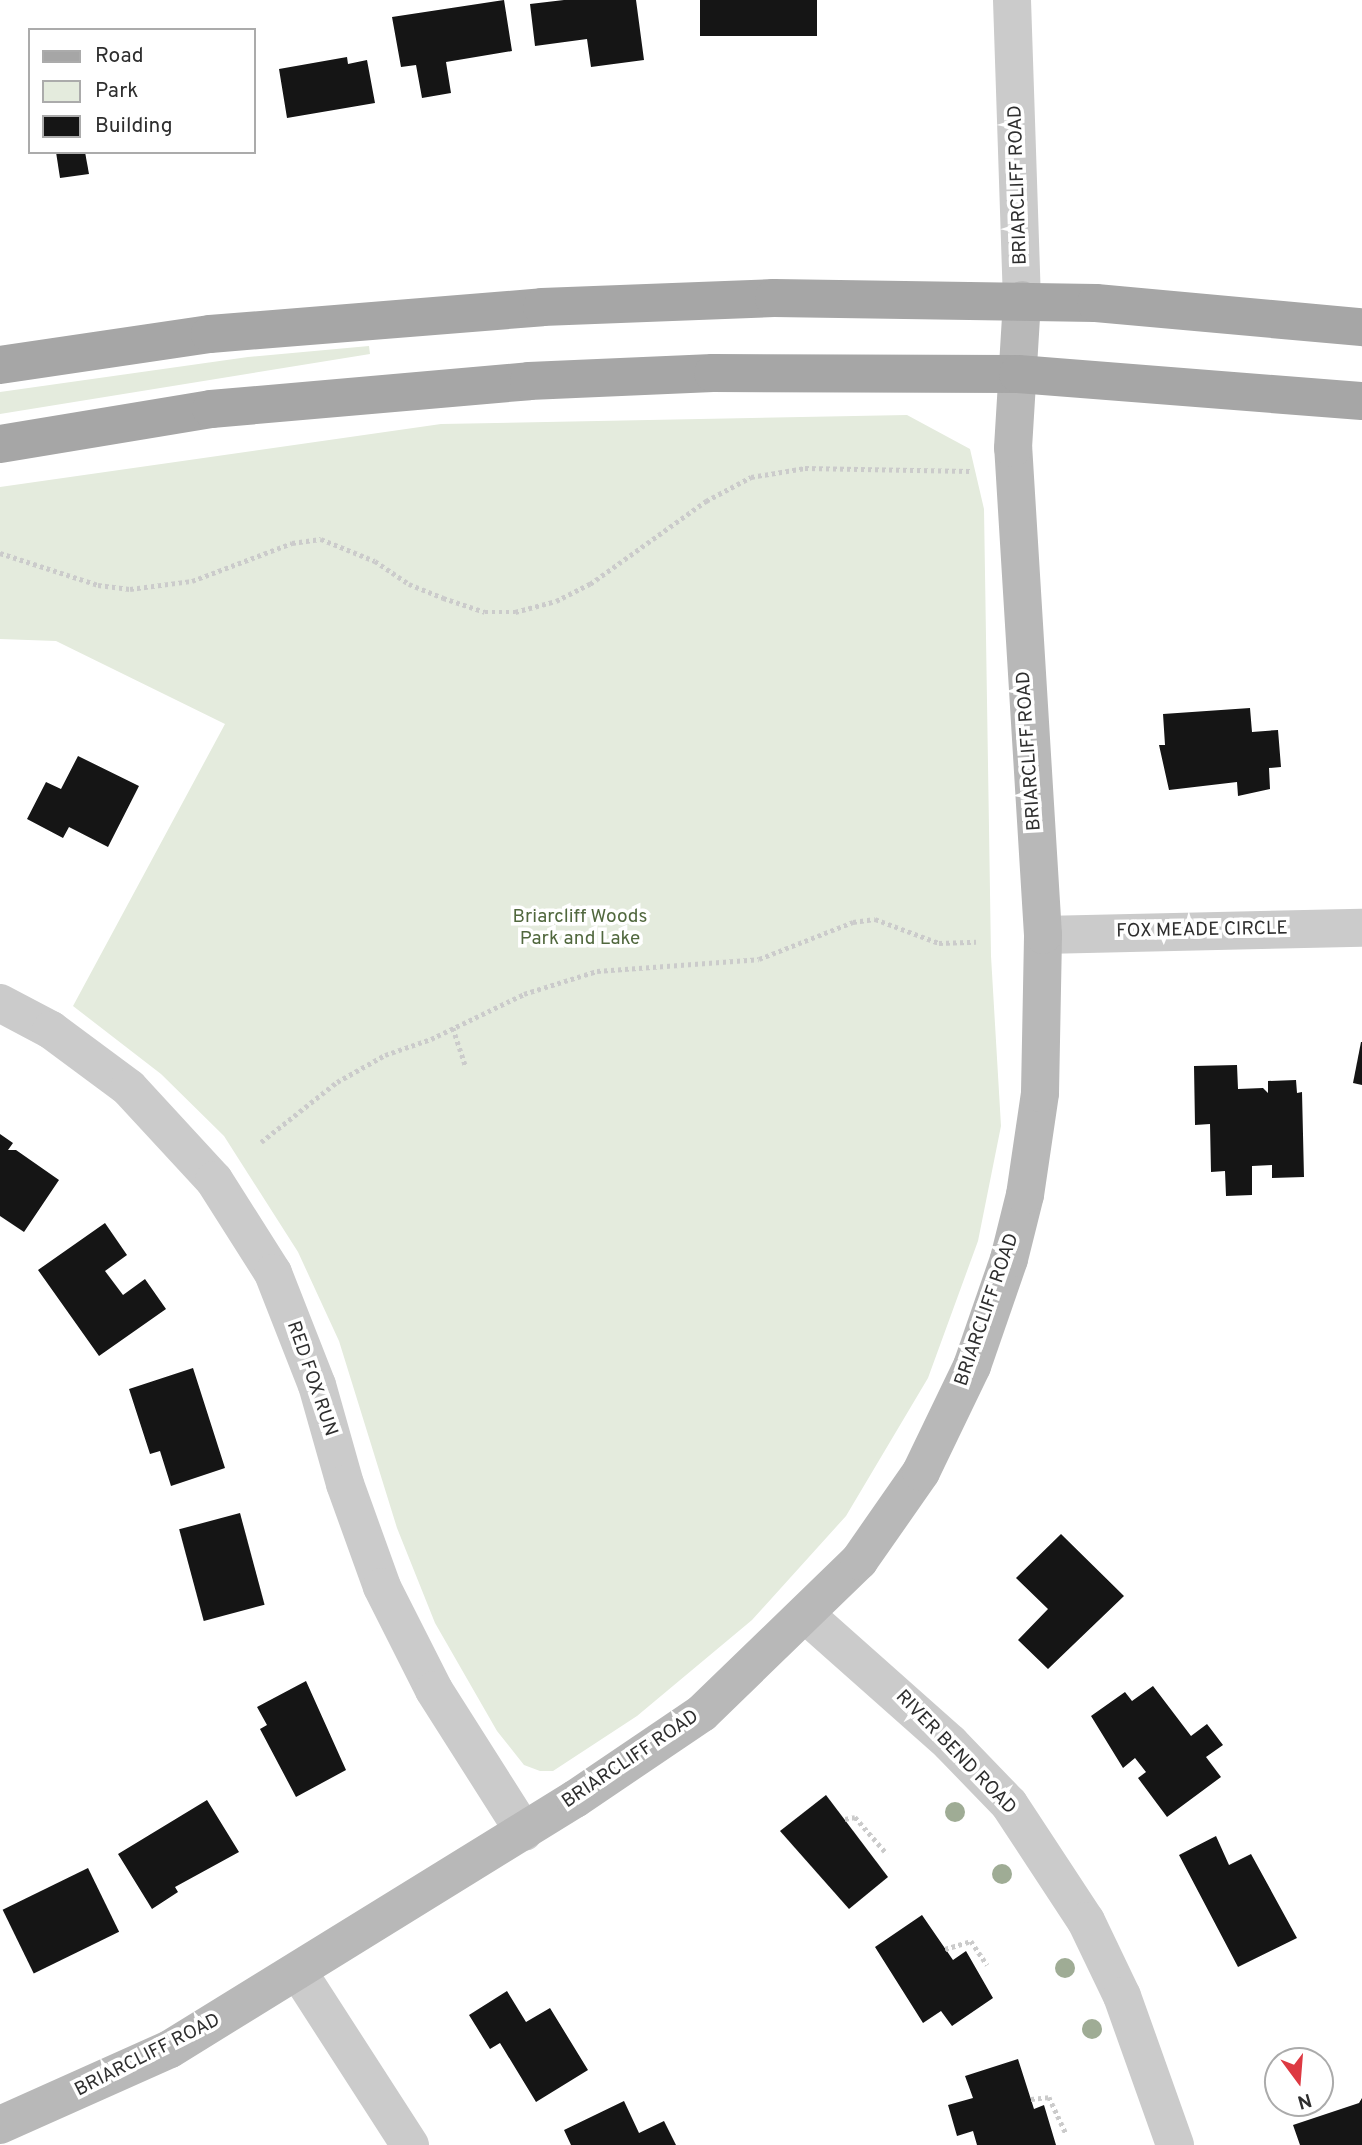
<!DOCTYPE html>
<html>
<head>
<meta charset="utf-8">
<style>
	body { margin:0 }
	#map { position:relative; width:1362px; height:2145px; overflow:hidden; background:#fff; font-family:Overpass,sans-serif }
	div>[style] { position:absolute }
	[style*='--x'] { left:calc(var(--x)*1px); top:calc(var(--y)*1px); width:calc(var(--w)*1px); rotate:calc(var(--a)*1deg) }
	.green>* { inset:0; background:#e4ebdd }
	.building>* { inset:0; background:#151515; transform-origin:0 0 }
	.path>* { height:4.5px; margin-top:-2.25px; transform-origin:0; background:repeating-linear-gradient(90deg,#cbcbcb 0 3.5px,transparent 0 7px) }
	.street>* { height:38px; margin:-19px; padding:0 19px; transform-origin:19px; border-radius:19px; background:#cbcbcb }
	.secondary>* { height:38px; margin:-19px; padding:0 19px; transform-origin:19px; border-radius:19px; background:#b8b8b8 }
	.primary>* { height:38px; margin:-19px; padding:0 19px; transform-origin:19px; border-radius:19px; background:#a6a6a6 }
	.trees>* { width:20px; height:20px; margin:-10px; border-radius:50%; background:#9fac95 }
	span { translate:-50% -50%; white-space:nowrap; text-align:center; line-height:1.15; -webkit-text-stroke:7px #fff; paint-order:stroke }
	.street-label { font-size:19px; color:#2e2e2e }
	.park-label { font-size:19px; color:#51683e }
	.legend { position:absolute; left:28px; top:28px; width:228px; height:126px; box-sizing:border-box; background:#fff; border:2px solid #ababab; margin:0; padding:9px 12px; list-style:none; font-size:21px; color:#2e2e2e }
	.legend li { display:flex; align-items:center; gap:14px; height:35px }
	.legend b { width:35px; border:2px solid #ababab }
	.north { position:absolute; left:1264px; top:2047px; width:70px; height:70px; box-sizing:border-box; background:#fff; border:2px solid #ababab; border-radius:50%; rotate:164deg; font-size:19px; font-weight:700; line-height:28px; text-align:center; color:#2e2e2e }
	.north::after { content:''; display:block; margin:auto; width:24px; height:32px; background:#dd3942; clip-path:polygon(50% 0,100% 100%,50% 72%,0 100%) }
</style>
</head>
<body>
<div id="map">
	<div class="green">
		<div style="clip-path:polygon(369px 346px,370px 354px,0 414px,0 392px,248px 357px)"></div>
		<div style="clip-path:polygon(907px 415px,970px 449px,984px 509px,991px 956px,1001px 1126px,978px 1241px,928px 1378px,846px 1516px,752px 1620px,637px 1716px,553px 1771px,540px 1771px,524px 1765px,497px 1731px,435px 1623px,397px 1528px,339px 1341px,298px 1252px,224px 1136px,161px 1074px,73px 1006px,225px 724px,56px 641px,0 639px,0 487px,441px 424px)"></div>
	</div>
	<div class="building">
		<div style="clip-path:polygon(504px 0,512px 51px,446px 62px,451px 93px,422px 98px,416px 65px,401px 67px,392px 17px)"></div>
		<div style="clip-path:polygon(564px 0,636px 0,644px 60px,591px 67px,587px 39px,535px 46px,530px 4px)"></div>
		<div style="left:700px;top:0;width:117px;height:36px"></div>
		<div style="clip-path:polygon(347px 57px,348px 64px,367px 60px,375px 103px,287px 118px,279px 69px)"></div>
		<div style="clip-path:polygon(56px 152px,85px 152px,89px 174px,60px 178px)"></div>
		<div style="clip-path:polygon(1250px 708px,1252px 732px,1278px 730px,1281px 767px,1269px 768px,1270px 789px,1238px 796px,1237px 782px,1169px 790px,1159px 745px,1165px 745px,1163px 714px)"></div>
		<div style="clip-path:polygon(78px 756px,139px 786px,108px 847px,69px 827px,63px 838px,27px 819px,46px 782px,61px 789px)"></div>
		<div style="clip-path:polygon(1361px 1042px,1362px 1042px,1362px 1085px,1353px 1083px)"></div>
		<div style="clip-path:polygon(1237px 1065px,1238px 1089px,1263px 1088px,1268px 1093px,1268px 1081px,1296px 1080px,1297px 1093px,1302px 1092px,1304px 1177px,1272px 1178px,1272px 1165px,1252px 1166px,1252px 1195px,1226px 1196px,1225px 1171px,1211px 1172px,1210px 1124px,1195px 1125px,1194px 1066px)"></div>
		<div style="clip-path:polygon(0 1134px,13px 1143px,8px 1150px,16px 1150px,59px 1180px,24px 1232px,0 1216px)"></div>
		<div style="clip-path:polygon(105px 1223px,127px 1255px,105px 1271px,123px 1295px,145px 1279px,166px 1309px,99px 1356px,38px 1270px)"></div>
		<div style="clip-path:polygon(193px 1368px,225px 1468px,171px 1486px,160px 1451px,150px 1454px,129px 1389px)"></div>
		<div style="left:240px;top:1513px;width:95px;height:63px;rotate:75deg"></div>
		<div style="clip-path:polygon(1061px 1534px,1124px 1596px,1048px 1669px,1018px 1640px,1048px 1609px,1016px 1578px)"></div>
		<div style="clip-path:polygon(306px 1681px,346px 1770px,296px 1797px,260px 1729px,267px 1725px,257px 1707px)"></div>
		<div style="clip-path:polygon(1153px 1686px,1191px 1736px,1207px 1724px,1223px 1745px,1206px 1757px,1221px 1777px,1167px 1817px,1138px 1778px,1146px 1772px,1135px 1758px,1123px 1768px,1091px 1716px,1125px 1692px,1132px 1701px)"></div>
		<div style="clip-path:polygon(826px 1795px,888px 1877px,849px 1909px,780px 1831px)"></div>
		<div style="clip-path:polygon(207px 1800px,239px 1852px,175px 1887px,178px 1892px,152px 1909px,118px 1854px)"></div>
		<div style="clip-path:polygon(1216px 1836px,1229px 1865px,1251px 1854px,1297px 1938px,1238px 1967px,1179px 1855px)"></div>
		<div style="left:88px;top:1868px;width:71px;height:95px;rotate:64deg"></div>
		<div style="clip-path:polygon(922px 1915px,953px 1960px,966px 1951px,993px 1998px,952px 2026px,941px 2011px,923px 2023px,875px 1947px)"></div>
		<div style="clip-path:polygon(507px 1991px,526px 2022px,550px 2008px,588px 2070px,536px 2102px,500px 2043px,490px 2049px,469px 2015px)"></div>
		<div style="clip-path:polygon(1018px 2059px,1034px 2109px,1044px 2105px,1056px 2145px,977px 2145px,973px 2131px,957px 2136px,948px 2105px,973px 2098px,965px 2076px)"></div>
		<div style="clip-path:polygon(1362px 2098px,1362px 2145px,1300px 2145px,1293px 2125px,1359px 2103px)"></div>
		<div style="clip-path:polygon(624px 2101px,639px 2133px,664px 2121px,676px 2145px,571px 2145px,564px 2130px)"></div>
	</div>
	<div class="path">
		<div style="--x:0;--y:553;--w:103;--a:18.1"></div>
		<div style="--x:98;--y:585;--w:32;--a:7"></div>
		<div style="--x:130;--y:589;--w:63;--a:-7.4"></div>
		<div style="--x:192;--y:581;--w:107;--a:-20.8"></div>
		<div style="--x:292;--y:543;--w:29;--a:-8"></div>
		<div style="--x:321;--y:539;--w:58;--a:22.2"></div>
		<div style="--x:375;--y:561;--w:41;--a:34.1"></div>
		<div style="--x:409;--y:584;--w:37;--a:22"></div>
		<div style="--x:443;--y:598;--w:44;--a:18.4"></div>
		<div style="--x:485;--y:612;--w:30;--a:0"></div>
		<div style="--x:515;--y:612;--w:42;--a:-15"></div>
		<div style="--x:556;--y:601;--w:38;--a:-27"></div>
		<div style="--x:590;--y:584;--w:143;--a:-35.6"></div>
		<div style="--x:706;--y:501;--w:51;--a:-28.1"></div>
		<div style="--x:751;--y:477;--w:55;--a:-9.5"></div>
		<div style="--x:805;--y:468;--w:165;--a:1"></div>
		<div style="--x:453;--y:1028;--w:41;--a:71.6"></div>
		<div style="--x:261;--y:1142;--w:97;--a:-38.3"></div>
		<div style="--x:337;--y:1082;--w:55;--a:-29.4"></div>
		<div style="--x:385;--y:1055;--w:49;--a:-19.2"></div>
		<div style="--x:431;--y:1039;--w:103;--a:-25.8"></div>
		<div style="--x:524;--y:994;--w:77;--a:-17.5"></div>
		<div style="--x:597;--y:971;--w:162;--a:-4.2"></div>
		<div style="--x:759;--y:959;--w:101;--a:-21.5"></div>
		<div style="--x:853;--y:922;--w:22;--a:-8"></div>
		<div style="--x:875;--y:919;--w:68;--a:20.6"></div>
		<div style="--x:939;--y:943;--w:37;--a:-2"></div>
		<div style="--x:845;--y:1819;--w:10;--a:-11"></div>
		<div style="--x:855;--y:1817;--w:49;--a:49.1"></div>
		<div style="--x:945;--y:1949;--w:27;--a:-17"></div>
		<div style="--x:971;--y:1941;--w:29;--a:56"></div>
		<div style="--x:1031;--y:2099;--w:18;--a:-6"></div>
		<div style="--x:1049;--y:2097;--w:40;--a:65"></div>
	</div>
	<div class="street">
		<div style="--x:1012;--y:0;--w:300;--a:88.1"></div>
		<div style="--x:1043;--y:935;--w:319;--a:-1.3"></div>
		<div style="--x:0;--y:1003;--w:58;--a:27.9"></div>
		<div style="--x:51;--y:1030;--w:97;--a:36.6"></div>
		<div style="--x:129;--y:1088;--w:125;--a:47.3"></div>
		<div style="--x:214;--y:1180;--w:110;--a:57.6"></div>
		<div style="--x:273;--y:1273;--w:120;--a:68.6"></div>
		<div style="--x:317;--y:1385;--w:103;--a:74.2"></div>
		<div style="--x:345;--y:1484;--w:109;--a:70.2"></div>
		<div style="--x:382;--y:1587;--w:115;--a:63.2"></div>
		<div style="--x:434;--y:1690;--w:168;--a:57.6"></div>
		<div style="--x:806;--y:1615;--w:193;--a:41.6"></div>
		<div style="--x:950;--y:1743;--w:85;--a:46"></div>
		<div style="--x:1009;--y:1804;--w:140;--a:56.7"></div>
		<div style="--x:1086;--y:1921;--w:83;--a:64.4"></div>
		<div style="--x:1122;--y:1996;--w:158;--a:70.4"></div>
		<div style="--x:299;--y:1973;--w:205;--a:57.2"></div>
	</div>
	<div class="secondary">
		<div style="--x:0;--y:2125;--w:186;--a:-24.1"></div>
		<div style="--x:170;--y:2049;--w:476;--a:-31.7"></div>
		<div style="--x:575;--y:1799;--w:153;--a:-34.1"></div>
		<div style="--x:702;--y:1713;--w:219;--a:-44.1"></div>
		<div style="--x:859;--y:1561;--w:108;--a:-55.1"></div>
		<div style="--x:921;--y:1472;--w:118;--a:-64.3"></div>
		<div style="--x:972;--y:1366;--w:113;--a:-70.9"></div>
		<div style="--x:1009;--y:1259;--w:66;--a:-76"></div>
		<div style="--x:1025;--y:1195;--w:103;--a:-81.6"></div>
		<div style="--x:1040;--y:1093;--w:158;--a:-88.9"></div>
		<div style="--x:1043;--y:935;--w:488;--a:-93.5"></div>
		<div style="--x:1013;--y:448;--w:148;--a:-86.5"></div>
	</div>
	<div class="primary">
		<div style="--x:0;--y:365;--w:212;--a:-8.4"></div>
		<div style="--x:210;--y:334;--w:333;--a:-4.6"></div>
		<div style="--x:542;--y:307;--w:232;--a:-2.2"></div>
		<div style="--x:774;--y:298;--w:322;--a:0.9"></div>
		<div style="--x:1096;--y:303;--w:267;--a:5.2"></div>
		<div style="--x:0;--y:444;--w:214;--a:-9.4"></div>
		<div style="--x:211;--y:409;--w:319;--a:-5"></div>
		<div style="--x:529;--y:381;--w:184;--a:-2.5"></div>
		<div style="--x:713;--y:373;--w:305;--a:0.2"></div>
		<div style="--x:1018;--y:374;--w:345;--a:4.5"></div>
	</div>
	<div class="trees">
		<div style="left:955px;top:1812px"></div>
		<div style="left:1002px;top:1874px"></div>
		<div style="left:1065px;top:1968px"></div>
		<div style="left:1092px;top:2029px"></div>
	</div>
	<div class="street-label">
		<span style="left:1019px;top:185px;rotate:-92deg">BRIARCLIFF ROAD</span>
		<span style="left:1030px;top:751px;rotate:-94deg">BRIARCLIFF ROAD</span>
		<span style="left:1202px;top:931px;rotate:-1deg">FOX MEADE CIRCLE</span>
		<span style="left:988px;top:1310px;rotate:-71deg">BRIARCLIFF ROAD</span>
		<span style="left:311px;top:1379px;rotate:71deg">RED FOX RUN</span>
		<span style="left:955px;top:1753px;rotate:46deg">RIVER BEND ROAD</span>
		<span style="left:631px;top:1760px;rotate:-34deg">BRIARCLIFF ROAD</span>
		<span style="left:148px;top:2056px;rotate:-27deg">BRIARCLIFF ROAD</span>
	</div>
	<div class="park-label">
		<span style="left:580px;top:929px">Briarcliff Woods<br>Park and Lake</span>
	</div>
	<ul class="legend">
	<li><b style="height:9px;background:#a6a6a6"></b>Road</li>
	<li><b style="height:19px;background:#e4ebdd"></b>Park</li>
	<li><b style="height:19px;background:#151515"></b>Building</li>
	</ul>
	<div class="north">N</div>
</div>
</body>
</html>
